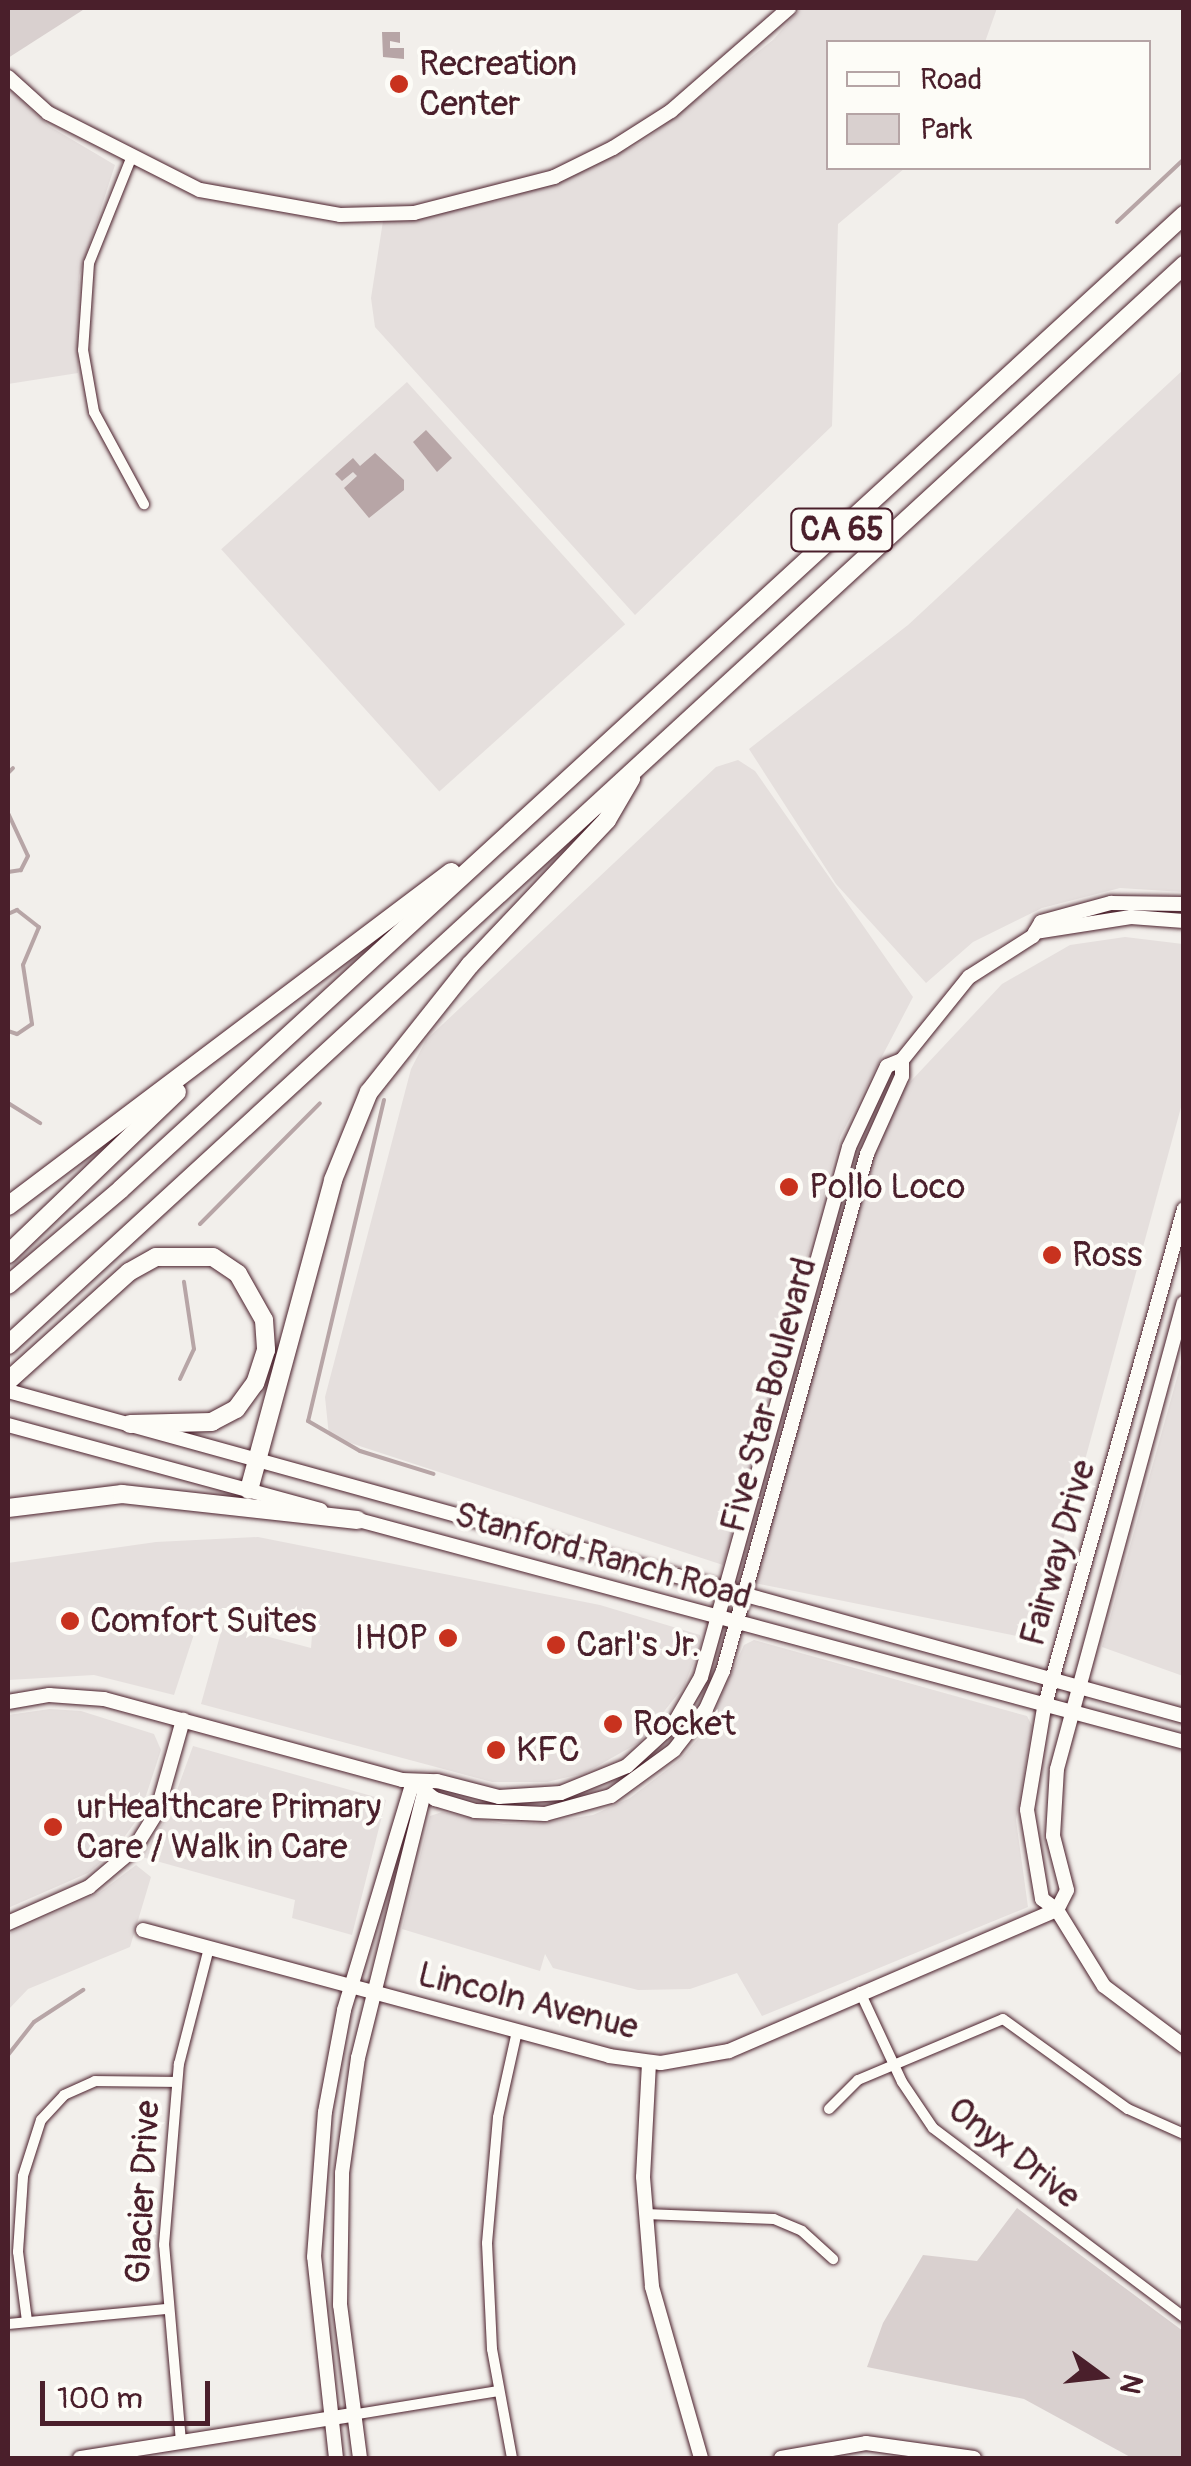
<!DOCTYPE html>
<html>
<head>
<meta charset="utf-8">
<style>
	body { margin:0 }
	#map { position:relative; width:1191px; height:2466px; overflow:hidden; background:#f2efeb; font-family:Pangolin,sans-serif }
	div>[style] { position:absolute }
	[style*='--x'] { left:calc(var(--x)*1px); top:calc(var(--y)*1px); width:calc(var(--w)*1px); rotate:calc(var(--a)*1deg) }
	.built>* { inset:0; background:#e5dfdd; transform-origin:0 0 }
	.green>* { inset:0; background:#d9d0cf }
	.water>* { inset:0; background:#b7a5a6 }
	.stream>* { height:4px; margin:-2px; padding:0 2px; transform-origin:2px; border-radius:2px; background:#b7a5a6 }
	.roads { filter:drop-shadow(0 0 2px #4a1f2b) drop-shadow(0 0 2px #4a1f2b) }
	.street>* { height:10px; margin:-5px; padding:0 5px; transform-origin:5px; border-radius:5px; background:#fdfcf7 }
	.secondary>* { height:14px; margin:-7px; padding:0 7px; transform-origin:7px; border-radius:7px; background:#fdfcf7 }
	.highway>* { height:18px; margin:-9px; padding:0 9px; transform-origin:9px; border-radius:9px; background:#fdfcf7 }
	.dots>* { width:28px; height:28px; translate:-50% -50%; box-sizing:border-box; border:5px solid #fdfcf7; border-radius:50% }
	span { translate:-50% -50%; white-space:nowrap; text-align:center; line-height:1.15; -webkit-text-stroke:8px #fdfcf7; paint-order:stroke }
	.shield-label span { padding:2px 8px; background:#fdfcf7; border:2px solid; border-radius:8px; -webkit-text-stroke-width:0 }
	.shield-label { font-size:32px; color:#4a1f2b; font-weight:700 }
	.poi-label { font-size:35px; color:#4a1f2b }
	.left { translate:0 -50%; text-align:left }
	.right { translate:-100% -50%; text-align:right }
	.street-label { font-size:35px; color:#4a1f2b }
	.frame { position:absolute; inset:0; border:10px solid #4a1f2b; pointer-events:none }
	.legend { position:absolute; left:826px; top:40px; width:325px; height:130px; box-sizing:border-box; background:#fdfcf7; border:2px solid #b5a4a5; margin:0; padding:12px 18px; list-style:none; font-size:30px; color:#4a1f2b }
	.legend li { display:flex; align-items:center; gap:20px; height:50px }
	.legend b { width:50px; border:2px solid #b5a4a5 }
	.north { position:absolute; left:1051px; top:2326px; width:100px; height:100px; -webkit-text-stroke:8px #fdfcf7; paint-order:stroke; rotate:105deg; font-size:28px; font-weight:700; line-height:40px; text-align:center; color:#4a1f2b }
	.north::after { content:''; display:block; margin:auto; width:35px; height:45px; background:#4a1f2b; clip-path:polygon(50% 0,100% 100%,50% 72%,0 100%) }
	.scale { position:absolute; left:40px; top:2381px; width:170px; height:45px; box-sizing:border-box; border:5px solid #4a1f2b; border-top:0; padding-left:12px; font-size:30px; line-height:35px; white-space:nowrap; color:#4a1f2b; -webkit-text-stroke:8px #fdfcf7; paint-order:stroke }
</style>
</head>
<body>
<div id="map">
	<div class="built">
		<div style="clip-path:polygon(801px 8px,997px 8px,985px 42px,828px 42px,828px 168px,905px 168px,838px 224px,832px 426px,635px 615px,375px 327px,371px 298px,383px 221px,504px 200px,640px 144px,773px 40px)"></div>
		<div style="clip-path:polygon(8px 88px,49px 126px,115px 165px,79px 276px,78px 373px,8px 384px)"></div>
		<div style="clip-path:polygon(1183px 370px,1183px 892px,1120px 888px,1042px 908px,973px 942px,926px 983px,836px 884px,749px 749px,908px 625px)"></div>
		<div style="left:407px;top:382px;width:326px;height:250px;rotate:48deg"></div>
		<div style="clip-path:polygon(738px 760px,755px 771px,913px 997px,840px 1137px,723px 1565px,329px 1436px,325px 1397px,411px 1069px,426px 1040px,716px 767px)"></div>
		<div style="clip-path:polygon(1125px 937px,1183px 944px,1183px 1100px,1036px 1640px,754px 1583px,872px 1151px,896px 1097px,1002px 984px,1070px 945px)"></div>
		<div style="clip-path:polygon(1183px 1356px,1184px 1676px,1183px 1676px,1102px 1647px)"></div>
		<div style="clip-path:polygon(258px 1537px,600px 1605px,700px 1635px,702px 1642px,684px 1686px,640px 1742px,585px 1773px,547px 1782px,492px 1782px,201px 1704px,223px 1625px,311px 1648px,312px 1635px,221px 1609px,201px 1613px,174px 1695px,94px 1675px,8px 1680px,8px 1563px,156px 1542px)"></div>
		<div style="clip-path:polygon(754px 1640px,1027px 1716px,1032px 1726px,1016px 1820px,1028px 1907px,762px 2016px,737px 1973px,690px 1989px,638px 1990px,553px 1968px,545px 1954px,540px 1971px,402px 1929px,430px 1816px,442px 1812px,504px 1824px,541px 1823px,593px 1815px,630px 1798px,681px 1759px,707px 1728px,744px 1645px)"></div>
		<div style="clip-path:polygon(50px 1709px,81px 1711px,154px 1734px,161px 1750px,139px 1817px,114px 1851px,88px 1873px,8px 1908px,8px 1715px)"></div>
		<div style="clip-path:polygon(193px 1746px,386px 1800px,352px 1935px,292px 1918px,295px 1900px,142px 1857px,168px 1815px)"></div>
		<div style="clip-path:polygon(136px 1865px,151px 1877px,130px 1947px,28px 1989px,8px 2010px,8px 1934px,99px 1893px)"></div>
	</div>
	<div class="green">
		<div style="clip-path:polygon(8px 8px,86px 8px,8px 58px)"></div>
		<div style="clip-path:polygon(1017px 2208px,1183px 2331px,1183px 2458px,1132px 2458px,1024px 2399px,867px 2367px,883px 2323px,923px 2255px,977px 2261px)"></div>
	</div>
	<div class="water">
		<div style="clip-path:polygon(382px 32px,400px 32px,400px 43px,390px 41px,390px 48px,404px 48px,404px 59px,383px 57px)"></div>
		<div style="clip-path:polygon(426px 430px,452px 458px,437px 472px,413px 442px)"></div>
		<div style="clip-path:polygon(375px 453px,404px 480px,404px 490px,369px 518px,344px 488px,357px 476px,353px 472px,342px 481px,335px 474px,353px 458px,360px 466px)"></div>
	</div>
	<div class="stream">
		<div style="--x:1117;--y:222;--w:92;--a:-43.2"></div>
		<div style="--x:8;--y:773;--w:7;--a:-45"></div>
		<div style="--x:8;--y:813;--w:47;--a:65.1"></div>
		<div style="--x:28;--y:856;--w:16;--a:117"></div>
		<div style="--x:21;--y:870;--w:13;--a:171"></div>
		<div style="--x:8;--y:914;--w:10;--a:-24"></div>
		<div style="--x:17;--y:910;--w:28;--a:38"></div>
		<div style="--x:39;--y:927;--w:41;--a:112.8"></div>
		<div style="--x:23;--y:965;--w:60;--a:81.3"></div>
		<div style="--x:32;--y:1024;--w:18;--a:146"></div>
		<div style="--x:17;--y:1034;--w:9;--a:-162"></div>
		<div style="--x:384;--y:1100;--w:330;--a:103.3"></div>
		<div style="--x:308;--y:1421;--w:60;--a:30"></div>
		<div style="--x:360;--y:1451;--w:77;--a:17.3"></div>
		<div style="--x:8;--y:1103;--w:38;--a:32"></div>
		<div style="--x:200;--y:1224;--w:170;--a:-45.2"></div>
		<div style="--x:180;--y:1379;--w:33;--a:-65"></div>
		<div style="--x:194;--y:1349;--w:68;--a:-98.5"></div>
		<div style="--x:8;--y:2055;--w:42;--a:-51.8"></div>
		<div style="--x:34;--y:2022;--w:59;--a:-33.1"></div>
	</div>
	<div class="roads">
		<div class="street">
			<div style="--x:130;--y:161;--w:110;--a:111.9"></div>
			<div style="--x:89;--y:263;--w:87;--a:93.9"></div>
			<div style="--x:83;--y:350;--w:63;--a:79.9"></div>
			<div style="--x:94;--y:412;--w:105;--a:61.5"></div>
			<div style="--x:860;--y:1992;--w:99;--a:65"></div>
			<div style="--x:902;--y:2082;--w:55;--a:56"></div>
			<div style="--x:933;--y:2128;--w:314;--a:37"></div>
			<div style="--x:829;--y:2109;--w:41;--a:-45"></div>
			<div style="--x:858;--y:2080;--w:157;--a:-22.8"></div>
			<div style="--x:1003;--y:2019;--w:154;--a:35.8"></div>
			<div style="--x:1128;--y:2109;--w:61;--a:24.1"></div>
			<div style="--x:645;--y:2214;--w:129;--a:2.2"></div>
			<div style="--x:774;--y:2219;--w:30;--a:23"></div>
			<div style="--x:802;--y:2231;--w:42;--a:42.1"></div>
			<div style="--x:27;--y:2321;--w:70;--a:-97.4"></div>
			<div style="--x:18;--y:2252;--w:76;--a:-86.2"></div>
			<div style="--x:23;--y:2176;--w:59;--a:-72.2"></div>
			<div style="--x:41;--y:2120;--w:34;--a:-47"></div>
			<div style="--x:64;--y:2095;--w:34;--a:-24"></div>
			<div style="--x:95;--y:2081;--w:81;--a:0.7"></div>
			<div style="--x:8;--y:2324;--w:159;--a:-5.4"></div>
			<div style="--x:352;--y:2415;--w:148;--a:-9.3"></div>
			<div style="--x:181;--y:2442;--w:198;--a:-94.9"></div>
			<div style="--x:164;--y:2245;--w:182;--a:-85.3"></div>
			<div style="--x:179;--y:2064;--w:120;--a:-75.5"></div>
			<div style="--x:512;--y:2458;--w:111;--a:-100.4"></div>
			<div style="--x:492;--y:2349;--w:106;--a:-92.7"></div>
			<div style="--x:487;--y:2243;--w:126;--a:-85"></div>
			<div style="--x:498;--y:2117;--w:88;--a:-77.5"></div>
		</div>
		<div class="secondary">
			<div style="--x:8;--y:77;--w:54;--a:42"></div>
			<div style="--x:48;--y:113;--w:170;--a:26.9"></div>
			<div style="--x:200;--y:190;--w:142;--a:10.1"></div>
			<div style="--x:340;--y:215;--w:74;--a:-1.5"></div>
			<div style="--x:414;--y:213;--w:145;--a:-14.4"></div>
			<div style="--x:554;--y:177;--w:66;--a:-26.2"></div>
			<div style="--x:613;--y:148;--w:69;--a:-32.5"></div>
			<div style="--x:671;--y:111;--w:157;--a:-41.1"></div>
			<div style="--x:1035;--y:932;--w:97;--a:-8.9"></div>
			<div style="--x:1131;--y:917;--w:53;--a:4.3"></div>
			<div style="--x:1184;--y:1209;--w:518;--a:105.67"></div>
			<div style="--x:1044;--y:1708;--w:103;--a:99.5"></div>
			<div style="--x:1027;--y:1810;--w:90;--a:80.4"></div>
			<div style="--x:1042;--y:1899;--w:19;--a:36"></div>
			<div style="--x:1057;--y:1910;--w:89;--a:58.3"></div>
			<div style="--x:1104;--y:1986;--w:100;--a:36.9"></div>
			<div style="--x:8;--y:1391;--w:1220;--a:15.45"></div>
			<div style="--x:8;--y:1425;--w:324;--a:15.2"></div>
			<div style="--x:351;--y:1518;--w:863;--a:15.05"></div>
			<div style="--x:8;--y:1702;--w:42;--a:-9.7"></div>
			<div style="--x:49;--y:1695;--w:55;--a:4.2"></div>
			<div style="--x:104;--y:1699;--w:309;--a:15.2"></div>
			<div style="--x:402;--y:1780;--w:35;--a:2"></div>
			<div style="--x:437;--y:1781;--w:64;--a:14.5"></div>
			<div style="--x:499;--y:1797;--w:62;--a:-3.7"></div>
			<div style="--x:561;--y:1793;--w:71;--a:-22.2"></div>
			<div style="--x:627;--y:1766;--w:65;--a:-42.5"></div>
			<div style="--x:675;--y:1722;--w:52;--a:-60"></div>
			<div style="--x:701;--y:1677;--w:550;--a:-74.4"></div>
			<div style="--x:849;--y:1147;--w:89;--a:-64.9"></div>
			<div style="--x:887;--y:1066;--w:16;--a:-22"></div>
			<div style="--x:413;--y:1782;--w:28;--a:38"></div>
			<div style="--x:435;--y:1799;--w:42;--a:16.7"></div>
			<div style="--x:475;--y:1811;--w:70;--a:2.5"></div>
			<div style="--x:545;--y:1814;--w:68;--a:-15.3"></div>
			<div style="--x:611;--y:1796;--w:78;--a:-36.1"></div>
			<div style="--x:674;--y:1750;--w:52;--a:-52"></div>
			<div style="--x:706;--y:1709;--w:42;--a:-65.9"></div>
			<div style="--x:723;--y:1671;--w:537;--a:-74.44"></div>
			<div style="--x:867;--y:1154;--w:85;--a:-65.8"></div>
			<div style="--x:902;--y:1076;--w:16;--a:-90"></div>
			<div style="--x:902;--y:1060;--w:107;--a:-51.1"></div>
			<div style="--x:969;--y:977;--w:76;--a:-32.6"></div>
			<div style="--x:1033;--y:936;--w:16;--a:-60"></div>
			<div style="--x:1041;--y:922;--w:73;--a:-15.2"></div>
			<div style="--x:1111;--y:903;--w:73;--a:0.8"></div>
			<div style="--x:1057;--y:1910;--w:22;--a:-63"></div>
			<div style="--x:1067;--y:1890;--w:56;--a:-104.5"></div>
			<div style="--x:1053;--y:1836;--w:67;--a:-86.6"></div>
			<div style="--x:1057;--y:1769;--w:483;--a:-74.8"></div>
			<div style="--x:8;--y:1923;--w:89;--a:-24"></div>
			<div style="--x:89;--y:1887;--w:59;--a:-40.2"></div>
			<div style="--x:134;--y:1849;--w:44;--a:-58.1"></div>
			<div style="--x:157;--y:1812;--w:96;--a:-74.2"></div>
			<div style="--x:143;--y:1930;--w:483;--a:15.1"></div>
			<div style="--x:609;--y:2056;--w:52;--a:7.7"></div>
			<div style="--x:661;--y:2063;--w:69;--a:-10"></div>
			<div style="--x:729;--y:2051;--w:357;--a:-23.3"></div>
			<div style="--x:649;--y:2063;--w:114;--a:93"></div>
			<div style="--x:643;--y:2177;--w:110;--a:85.3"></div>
			<div style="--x:652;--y:2287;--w:178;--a:74"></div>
			<div style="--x:80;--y:2458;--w:275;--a:-9"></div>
			<div style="--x:336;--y:2458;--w:202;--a:-96.2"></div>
			<div style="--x:314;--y:2257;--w:145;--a:-85.7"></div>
			<div style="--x:325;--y:2112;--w:104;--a:-79.4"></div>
			<div style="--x:344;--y:2010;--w:238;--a:-73.2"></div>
			<div style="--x:360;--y:2458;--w:154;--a:-97.4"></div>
			<div style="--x:340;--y:2305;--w:132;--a:-89.1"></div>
			<div style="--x:342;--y:2173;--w:116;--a:-82.1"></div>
			<div style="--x:358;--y:2058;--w:280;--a:-76"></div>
			<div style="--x:781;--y:2458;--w:86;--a:-10"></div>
			<div style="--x:866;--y:2443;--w:109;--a:7.9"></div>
		</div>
		<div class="highway">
			<div style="--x:8;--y:1206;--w:555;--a:-37.01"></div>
			<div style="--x:8;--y:1254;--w:234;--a:-43.8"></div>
			<div style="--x:8;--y:1285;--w:148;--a:-40.3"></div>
			<div style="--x:121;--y:1189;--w:1442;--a:-42.5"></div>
			<div style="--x:8;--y:1345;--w:1597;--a:-42.56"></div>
			<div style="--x:8;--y:1381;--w:163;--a:-42"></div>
			<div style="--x:129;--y:1272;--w:31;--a:-29"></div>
			<div style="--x:156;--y:1257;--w:57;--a:0"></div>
			<div style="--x:213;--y:1257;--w:30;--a:34"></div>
			<div style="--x:238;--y:1274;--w:53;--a:60.5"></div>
			<div style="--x:264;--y:1320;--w:30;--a:86"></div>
			<div style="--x:266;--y:1350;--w:35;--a:108"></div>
			<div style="--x:255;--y:1383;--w:32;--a:126"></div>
			<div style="--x:236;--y:1409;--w:27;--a:152"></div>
			<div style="--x:212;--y:1422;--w:82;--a:178.6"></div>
			<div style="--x:249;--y:1490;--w:321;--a:-74.8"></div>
			<div style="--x:333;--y:1180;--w:95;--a:-67.8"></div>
			<div style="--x:369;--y:1092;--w:162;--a:-51.5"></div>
			<div style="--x:470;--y:965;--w:199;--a:-46.6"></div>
			<div style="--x:607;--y:820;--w:48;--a:-59.7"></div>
			<div style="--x:8;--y:1508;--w:115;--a:-7"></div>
			<div style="--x:122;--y:1494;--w:237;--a:6.3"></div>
		</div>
	</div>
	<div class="dots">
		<div style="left:399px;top:84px;background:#c8321e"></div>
		<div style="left:789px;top:1187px;background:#c8321e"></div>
		<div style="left:1052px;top:1255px;background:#c8321e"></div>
		<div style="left:70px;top:1621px;background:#c8321e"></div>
		<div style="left:448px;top:1638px;background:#c8321e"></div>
		<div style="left:556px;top:1645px;background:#c8321e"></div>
		<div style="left:613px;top:1724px;background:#c8321e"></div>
		<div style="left:496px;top:1750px;background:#c8321e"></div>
		<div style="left:53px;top:1827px;background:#c8321e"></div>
	</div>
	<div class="shield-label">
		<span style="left:842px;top:530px">CA 65</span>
	</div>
	<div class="poi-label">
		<span class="left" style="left:419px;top:84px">Recreation<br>Center</span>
		<span class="left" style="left:809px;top:1187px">Pollo Loco</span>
		<span class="left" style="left:1072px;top:1255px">Ross</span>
		<span class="left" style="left:90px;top:1621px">Comfort Suites</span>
		<span class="right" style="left:428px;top:1638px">IHOP</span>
		<span class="left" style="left:576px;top:1645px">Carl's Jr.</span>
		<span class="left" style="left:633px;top:1724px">Rocket</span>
		<span class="left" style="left:516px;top:1750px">KFC</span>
		<span class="left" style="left:76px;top:1827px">urHealthcare Primary<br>Care / Walk in Care</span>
	</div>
	<div class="street-label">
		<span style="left:769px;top:1395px;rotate:-75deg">Five Star Boulevard</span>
		<span style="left:1058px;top:1553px;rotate:-74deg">Fairway Drive</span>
		<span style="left:603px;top:1556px;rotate:16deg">Stanford Ranch Road</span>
		<span style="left:528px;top:2001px;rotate:14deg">Lincoln Avenue</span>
		<span style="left:1014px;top:2153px;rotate:38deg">Onyx Drive</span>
		<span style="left:143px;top:2192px;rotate:-87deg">Glacier Drive</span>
	</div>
	<div class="frame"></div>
	<ul class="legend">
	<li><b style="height:12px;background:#fdfcf7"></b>Road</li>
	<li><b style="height:28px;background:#d9d0cf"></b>Park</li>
	</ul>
	<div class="north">N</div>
	<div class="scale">100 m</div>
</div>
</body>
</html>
